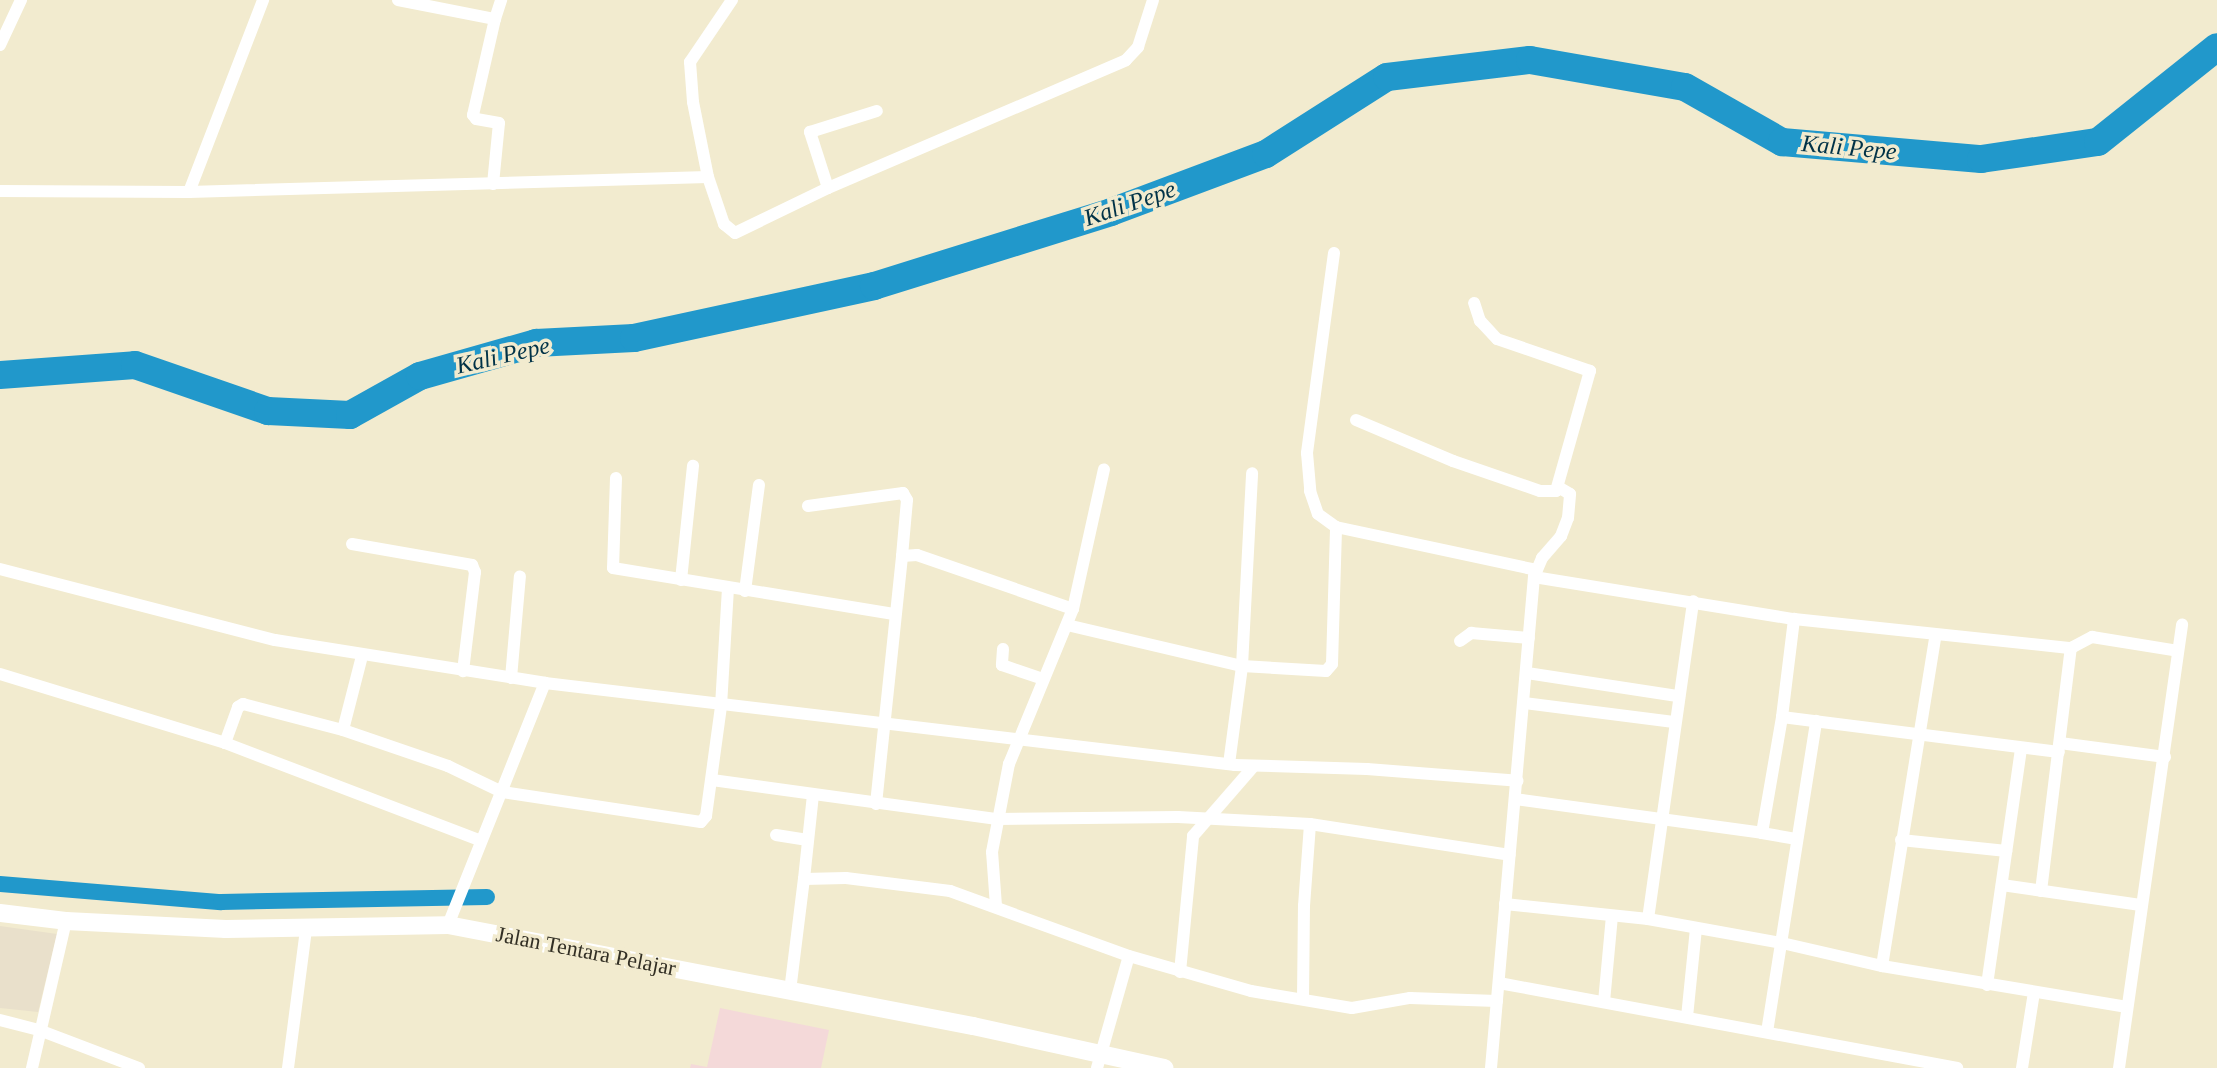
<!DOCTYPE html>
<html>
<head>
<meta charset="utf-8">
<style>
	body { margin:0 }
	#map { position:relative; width:2217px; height:1068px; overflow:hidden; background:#f2ebcf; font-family:Georgia,serif }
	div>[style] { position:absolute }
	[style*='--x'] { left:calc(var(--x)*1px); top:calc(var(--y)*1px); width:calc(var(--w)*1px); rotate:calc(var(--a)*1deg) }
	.education>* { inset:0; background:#e9e0cb }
	.medical>* { inset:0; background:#f4d9d9 }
	.canal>* { height:16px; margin:-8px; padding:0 8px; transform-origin:8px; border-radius:8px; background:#2198cb }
	.river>* { height:28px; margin:-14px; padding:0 14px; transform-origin:14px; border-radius:14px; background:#2198cb }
	.street>* { height:12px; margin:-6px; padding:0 6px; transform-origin:6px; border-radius:6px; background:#fff }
	.secondary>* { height:18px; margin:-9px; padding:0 9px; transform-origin:9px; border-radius:9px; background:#fff }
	span { translate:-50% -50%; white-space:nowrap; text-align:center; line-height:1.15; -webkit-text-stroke:7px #f2ebcf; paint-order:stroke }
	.street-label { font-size:22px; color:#322f24 }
	.water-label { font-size:24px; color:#003247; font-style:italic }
</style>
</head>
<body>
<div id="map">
	<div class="education">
		<div style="clip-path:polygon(0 926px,57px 934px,38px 1012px,0 1008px)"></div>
	</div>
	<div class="medical">
		<div style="clip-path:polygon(720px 1008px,829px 1030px,821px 1068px,690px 1068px,691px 1064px,707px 1067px)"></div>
	</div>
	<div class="canal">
		<div style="--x:0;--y:884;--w:222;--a:4.7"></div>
		<div style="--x:221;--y:902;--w:266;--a:-1.1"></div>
	</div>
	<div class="river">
		<div style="--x:0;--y:375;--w:135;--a:-4.2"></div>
		<div style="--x:135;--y:365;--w:141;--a:19.1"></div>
		<div style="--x:268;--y:411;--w:82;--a:2.8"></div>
		<div style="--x:350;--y:415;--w:80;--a:-29.1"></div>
		<div style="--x:420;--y:376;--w:121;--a:-15.9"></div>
		<div style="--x:536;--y:343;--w:98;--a:-2.9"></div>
		<div style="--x:634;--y:338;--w:246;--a:-12.2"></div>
		<div style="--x:874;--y:286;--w:248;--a:-17.3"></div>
		<div style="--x:1111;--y:212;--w:165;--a:-20.5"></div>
		<div style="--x:1266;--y:154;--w:143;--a:-32.5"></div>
		<div style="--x:1387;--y:77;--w:144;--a:-6.8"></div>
		<div style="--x:1530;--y:60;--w:157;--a:9.9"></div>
		<div style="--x:1685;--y:87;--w:112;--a:29.6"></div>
		<div style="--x:1782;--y:142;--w:200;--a:4.9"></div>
		<div style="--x:1981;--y:159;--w:118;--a:-8.3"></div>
		<div style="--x:2098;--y:142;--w:152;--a:-38.6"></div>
	</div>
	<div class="street">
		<div style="--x:398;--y:0;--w:99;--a:11.1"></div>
		<div style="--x:495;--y:19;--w:20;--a:-72"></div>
		<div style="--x:732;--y:0;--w:75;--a:124.1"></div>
		<div style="--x:690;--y:62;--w:40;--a:85.7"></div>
		<div style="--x:693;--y:102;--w:76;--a:78.7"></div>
		<div style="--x:708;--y:177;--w:50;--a:71.2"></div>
		<div style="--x:724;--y:224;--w:14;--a:39"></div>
		<div style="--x:735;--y:233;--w:103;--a:-25.8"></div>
		<div style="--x:828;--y:188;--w:324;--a:-23.2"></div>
		<div style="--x:1126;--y:60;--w:18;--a:-47"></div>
		<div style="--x:1138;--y:47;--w:49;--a:-72.3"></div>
		<div style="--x:0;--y:45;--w:50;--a:-65"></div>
		<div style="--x:493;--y:184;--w:61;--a:-84.4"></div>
		<div style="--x:499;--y:123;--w:23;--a:-170"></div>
		<div style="--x:476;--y:119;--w:5;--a:-127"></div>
		<div style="--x:473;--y:115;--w:98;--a:-77.1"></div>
		<div style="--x:828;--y:188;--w:59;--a:-107.8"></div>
		<div style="--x:810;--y:132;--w:70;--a:-17.4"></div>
		<div style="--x:0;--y:191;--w:189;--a:0.3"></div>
		<div style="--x:189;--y:192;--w:519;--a:-1.66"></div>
		<div style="--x:189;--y:192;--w:206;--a:-68.9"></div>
		<div style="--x:1334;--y:253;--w:202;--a:97.7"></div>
		<div style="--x:1307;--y:453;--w:38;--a:85"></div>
		<div style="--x:1310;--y:491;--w:24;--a:71"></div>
		<div style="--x:1318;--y:514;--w:22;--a:36"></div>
		<div style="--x:1336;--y:527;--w:205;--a:12.1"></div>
		<div style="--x:1356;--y:420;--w:105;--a:22.9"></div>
		<div style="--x:1453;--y:461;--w:92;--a:19"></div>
		<div style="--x:1540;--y:491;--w:16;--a:0"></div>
		<div style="--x:1556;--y:491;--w:125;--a:-74.2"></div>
		<div style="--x:1590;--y:371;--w:98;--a:-161"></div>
		<div style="--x:1497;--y:339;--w:25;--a:-133"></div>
		<div style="--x:1480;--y:321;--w:19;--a:-108"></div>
		<div style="--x:616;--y:478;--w:90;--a:91.9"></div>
		<div style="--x:613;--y:568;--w:286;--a:9.3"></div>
		<div style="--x:808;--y:506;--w:96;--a:-7.8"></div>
		<div style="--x:903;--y:493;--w:8;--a:60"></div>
		<div style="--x:907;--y:500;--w:56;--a:95.1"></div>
		<div style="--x:352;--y:544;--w:122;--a:9.9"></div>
		<div style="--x:472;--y:565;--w:8;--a:67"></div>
		<div style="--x:475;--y:572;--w:100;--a:96.9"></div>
		<div style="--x:0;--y:569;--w:284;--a:14.5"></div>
		<div style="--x:275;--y:640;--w:273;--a:9"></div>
		<div style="--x:545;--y:683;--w:695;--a:6.78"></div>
		<div style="--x:1235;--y:765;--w:132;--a:1.7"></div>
		<div style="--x:1367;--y:769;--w:151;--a:4.5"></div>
		<div style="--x:1534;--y:577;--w:263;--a:9.2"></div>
		<div style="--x:1794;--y:619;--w:279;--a:6"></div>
		<div style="--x:681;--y:580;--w:115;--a:-84"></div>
		<div style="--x:745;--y:591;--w:107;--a:-82.5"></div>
		<div style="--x:1067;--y:625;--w:180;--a:13.2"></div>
		<div style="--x:1242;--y:666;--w:84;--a:3.4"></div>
		<div style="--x:1326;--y:671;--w:9;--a:-49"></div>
		<div style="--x:1332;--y:664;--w:137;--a:-88.3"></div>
		<div style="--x:1460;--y:641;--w:14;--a:-36"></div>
		<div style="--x:1471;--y:633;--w:58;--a:4.9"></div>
		<div style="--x:1003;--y:649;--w:16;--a:94"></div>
		<div style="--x:1002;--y:665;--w:43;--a:18.9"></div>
		<div style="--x:362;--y:656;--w:76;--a:104.4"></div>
		<div style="--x:343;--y:730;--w:111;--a:18.9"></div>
		<div style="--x:448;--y:766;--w:60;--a:25.7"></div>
		<div style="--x:502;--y:792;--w:201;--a:8.6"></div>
		<div style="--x:701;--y:822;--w:8;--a:-50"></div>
		<div style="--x:706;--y:816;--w:111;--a:-82.2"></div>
		<div style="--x:721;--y:706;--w:118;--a:-86.6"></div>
		<div style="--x:1527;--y:673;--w:152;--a:8.7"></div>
		<div style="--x:0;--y:674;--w:235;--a:17"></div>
		<div style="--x:225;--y:743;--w:274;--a:20.9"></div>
		<div style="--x:511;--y:678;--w:102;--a:-85"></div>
		<div style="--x:1524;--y:703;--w:151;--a:7.2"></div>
		<div style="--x:1782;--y:717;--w:99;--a:-83"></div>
		<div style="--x:225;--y:743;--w:38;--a:-70"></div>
		<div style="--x:238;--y:707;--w:6;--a:-31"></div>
		<div style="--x:243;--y:704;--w:103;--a:14.6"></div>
		<div style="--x:2060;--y:743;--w:106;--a:7.6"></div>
		<div style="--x:1229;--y:764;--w:99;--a:-82.4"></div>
		<div style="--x:1242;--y:666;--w:193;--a:-87"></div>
		<div style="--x:712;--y:780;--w:288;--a:7.8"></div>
		<div style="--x:997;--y:819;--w:181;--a:-0.6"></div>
		<div style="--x:1178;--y:817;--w:132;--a:3"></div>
		<div style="--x:1310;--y:824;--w:202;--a:8.8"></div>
		<div style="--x:1515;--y:799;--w:249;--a:7.8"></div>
		<div style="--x:1762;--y:833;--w:118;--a:-80.2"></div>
		<div style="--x:1782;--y:717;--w:279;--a:7.2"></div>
		<div style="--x:876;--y:804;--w:249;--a:-84"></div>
		<div style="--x:902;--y:556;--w:15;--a:-4"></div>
		<div style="--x:917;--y:555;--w:165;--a:19.1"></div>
		<div style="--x:1762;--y:833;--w:34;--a:10"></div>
		<div style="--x:776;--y:835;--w:32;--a:9"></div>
		<div style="--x:1901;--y:840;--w:106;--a:6"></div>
		<div style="--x:804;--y:879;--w:84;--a:-83.9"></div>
		<div style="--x:2002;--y:885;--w:140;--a:8.2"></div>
		<div style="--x:2041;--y:891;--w:245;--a:-83"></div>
		<div style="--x:2071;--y:648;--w:24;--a:-28"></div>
		<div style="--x:2092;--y:637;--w:87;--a:9.2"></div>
		<div style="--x:1505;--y:904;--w:144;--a:6"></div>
		<div style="--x:1648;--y:919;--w:136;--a:10.2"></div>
		<div style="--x:1782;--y:943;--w:103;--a:13"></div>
		<div style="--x:1882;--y:966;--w:247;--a:9.5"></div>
		<div style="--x:996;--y:906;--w:54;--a:-94.2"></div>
		<div style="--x:992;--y:852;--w:90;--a:-79.1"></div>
		<div style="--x:1009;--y:764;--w:168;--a:-67.6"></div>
		<div style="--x:1073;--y:609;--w:143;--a:-77.5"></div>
		<div style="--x:1648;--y:919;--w:321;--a:-81.9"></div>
		<div style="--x:448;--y:925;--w:261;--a:-68.2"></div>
		<div style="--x:1882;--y:966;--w:336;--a:-80.8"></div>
		<div style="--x:1180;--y:972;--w:137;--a:-84.5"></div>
		<div style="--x:1193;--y:836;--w:91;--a:-49"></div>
		<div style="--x:1499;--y:983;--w:466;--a:10.5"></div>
		<div style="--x:1987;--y:985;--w:239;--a:-81.8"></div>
		<div style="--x:790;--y:991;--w:113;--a:-82.9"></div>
		<div style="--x:804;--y:879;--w:42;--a:-1.4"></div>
		<div style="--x:846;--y:878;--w:105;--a:7.1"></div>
		<div style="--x:950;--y:891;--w:190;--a:20"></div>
		<div style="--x:1129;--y:956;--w:127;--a:16"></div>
		<div style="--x:1251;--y:991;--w:102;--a:9.6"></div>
		<div style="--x:1352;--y:1008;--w:59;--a:-9.8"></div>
		<div style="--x:1410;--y:998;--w:87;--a:2"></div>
		<div style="--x:1303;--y:999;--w:93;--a:-89.4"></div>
		<div style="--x:1304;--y:906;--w:82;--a:-85.8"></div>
		<div style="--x:1604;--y:1002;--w:86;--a:-84.7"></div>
		<div style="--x:1687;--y:1017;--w:89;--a:-84.2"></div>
		<div style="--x:0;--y:1020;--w:40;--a:14.4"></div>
		<div style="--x:39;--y:1030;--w:107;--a:20.8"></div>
		<div style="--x:1767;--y:1032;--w:315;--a:-81"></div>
		<div style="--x:32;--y:1068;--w:151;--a:-77"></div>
		<div style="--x:288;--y:1068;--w:139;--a:-82.6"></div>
		<div style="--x:1097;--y:1068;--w:116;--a:-74.1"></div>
		<div style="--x:1491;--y:1068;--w:493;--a:-85"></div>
		<div style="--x:1534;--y:577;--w:21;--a:-67"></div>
		<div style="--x:1542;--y:558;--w:29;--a:-49"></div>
		<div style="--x:1561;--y:536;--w:19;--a:-69"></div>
		<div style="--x:1568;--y:518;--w:24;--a:-85"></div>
		<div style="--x:1570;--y:494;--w:12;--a:-149"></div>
		<div style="--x:2022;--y:1068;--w:77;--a:-81"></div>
		<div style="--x:2119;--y:1068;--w:448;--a:-81.9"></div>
	</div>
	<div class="secondary">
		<div style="--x:0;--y:913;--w:66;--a:6.9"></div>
		<div style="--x:66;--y:921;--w:160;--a:2.9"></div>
		<div style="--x:226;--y:929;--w:222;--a:-1"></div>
		<div style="--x:448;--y:925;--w:535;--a:10.89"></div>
		<div style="--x:973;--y:1026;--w:196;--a:12.4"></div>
	</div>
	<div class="street-label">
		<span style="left:586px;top:951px;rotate:11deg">Jalan Tentara Pelajar</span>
	</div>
	<div class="water-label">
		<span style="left:1849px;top:148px;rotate:5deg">Kali Pepe</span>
		<span style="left:1130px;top:204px;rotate:-19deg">Kali Pepe</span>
		<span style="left:503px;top:356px;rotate:-13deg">Kali Pepe</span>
	</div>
</div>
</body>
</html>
